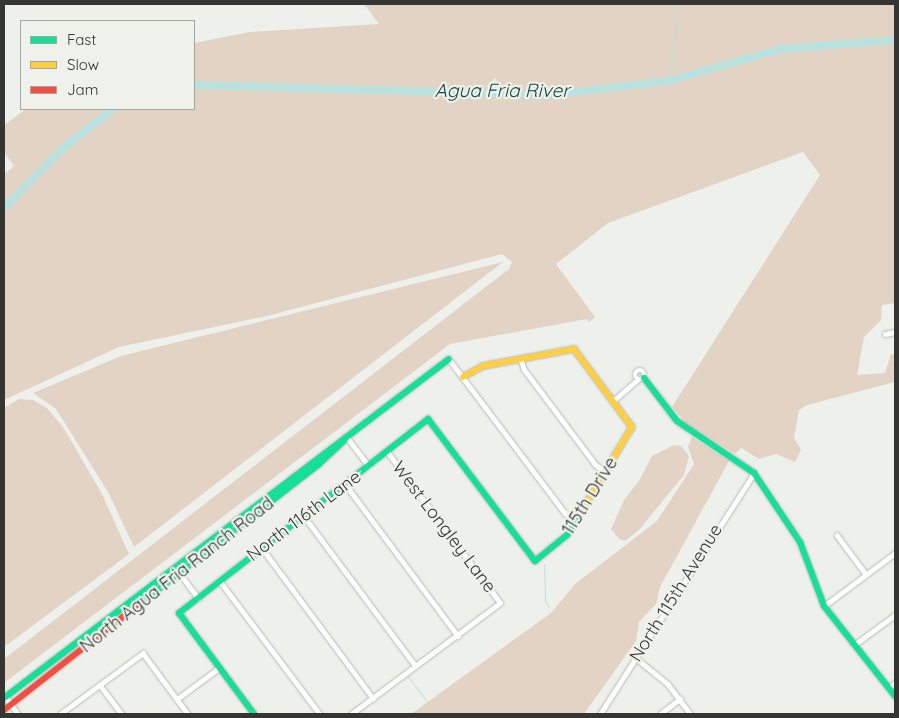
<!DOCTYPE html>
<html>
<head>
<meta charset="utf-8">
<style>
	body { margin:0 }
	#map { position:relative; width:899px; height:718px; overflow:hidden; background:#eef0ec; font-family:Quicksand,sans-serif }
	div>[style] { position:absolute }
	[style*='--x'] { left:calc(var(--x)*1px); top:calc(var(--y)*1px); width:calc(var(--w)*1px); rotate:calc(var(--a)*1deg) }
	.green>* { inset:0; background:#e3d3c5 }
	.stream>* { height:1px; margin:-0.5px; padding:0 0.5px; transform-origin:0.5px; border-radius:0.5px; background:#bae1de }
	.river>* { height:8px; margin:-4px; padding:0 4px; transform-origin:4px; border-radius:4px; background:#bae1de }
	.roads { filter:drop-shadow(0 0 1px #b9bbb7) drop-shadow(0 0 1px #b9bbb7) }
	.street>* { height:4.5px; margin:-2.25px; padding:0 2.25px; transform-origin:2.25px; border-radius:2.25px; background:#fcfdfc }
	.street>.ring { margin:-2.25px; padding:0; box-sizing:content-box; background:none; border:4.5px solid #fcfdfc; border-radius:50% }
	.fast>* { height:6px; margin:-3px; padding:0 3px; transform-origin:3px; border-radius:3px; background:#16e098 }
	.slow>* { height:6px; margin:-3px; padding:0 3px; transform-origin:3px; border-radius:3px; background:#ffcf43 }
	.jam>* { height:6px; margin:-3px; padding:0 3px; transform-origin:3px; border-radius:3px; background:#f24e42 }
	span { translate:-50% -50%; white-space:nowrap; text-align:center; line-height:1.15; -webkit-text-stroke:4.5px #eef2ea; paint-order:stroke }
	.street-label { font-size:18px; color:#353633 }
	.water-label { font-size:19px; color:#154645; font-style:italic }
	.frame { position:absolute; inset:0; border:5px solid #353633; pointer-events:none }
	.legend { position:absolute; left:20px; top:20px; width:175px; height:90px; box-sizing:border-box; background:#eef2ea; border:1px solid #a4a7a1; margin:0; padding:6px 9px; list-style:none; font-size:15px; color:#353633 }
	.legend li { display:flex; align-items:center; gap:10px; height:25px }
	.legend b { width:25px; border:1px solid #a4a7a1 }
</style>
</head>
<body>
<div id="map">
	<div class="green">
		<div style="clip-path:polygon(364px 4px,895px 4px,895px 303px,882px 305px,881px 320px,864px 337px,857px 375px,885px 373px,891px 354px,895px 355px,895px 382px,807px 405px,799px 410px,794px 438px,801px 450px,795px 462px,776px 454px,759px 459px,741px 448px,735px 454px,686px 423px,672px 407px,820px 175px,803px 152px,608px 223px,556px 264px,595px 317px,589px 322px,587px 319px,450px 344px,4px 683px,4px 659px,509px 269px,512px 262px,502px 254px,267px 316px,119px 347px,4px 400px,4px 174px,14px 166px,4px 152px,4px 125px,26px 109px,194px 109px,194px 43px,250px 32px,379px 24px)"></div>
		<div style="clip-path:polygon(503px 262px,134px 547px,108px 492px,56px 409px,33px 393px,121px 356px)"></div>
		<div style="clip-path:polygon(19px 399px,33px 400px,47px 408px,63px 427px,102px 494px,129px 554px,4px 647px,4px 408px)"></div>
		<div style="clip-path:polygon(692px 437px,729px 461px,660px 587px,656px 604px,639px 622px,636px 641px,584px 714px,411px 714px,551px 613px,575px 584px,657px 521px,694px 464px,688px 447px)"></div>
		<div style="clip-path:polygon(674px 445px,681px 446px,689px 456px,684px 475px,639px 530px,625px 541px,619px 539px,611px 529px,624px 500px,639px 481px,652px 456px)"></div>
	</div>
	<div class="stream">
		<div style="--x:668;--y:81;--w:50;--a:-80.7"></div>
		<div style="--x:676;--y:32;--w:28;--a:-94"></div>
		<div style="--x:544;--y:564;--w:37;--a:88"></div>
		<div style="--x:545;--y:601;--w:7;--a:56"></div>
		<div style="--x:407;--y:675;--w:31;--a:53"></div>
	</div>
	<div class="river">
		<div style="--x:194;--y:85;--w:355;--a:1.6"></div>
		<div style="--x:549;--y:95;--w:120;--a:-6.7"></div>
		<div style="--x:668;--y:81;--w:117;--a:-15.8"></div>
		<div style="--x:781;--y:49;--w:114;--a:-4.5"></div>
		<div style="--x:4;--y:208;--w:83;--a:-45.5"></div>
		<div style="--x:62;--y:149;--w:65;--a:-38.1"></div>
	</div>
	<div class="roads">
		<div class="street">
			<div style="--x:885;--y:334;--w:10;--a:-11"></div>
			<div style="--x:449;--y:359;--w:193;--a:53"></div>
			<div style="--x:565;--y:513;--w:14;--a:39"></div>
			<div style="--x:521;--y:359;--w:10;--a:73"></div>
			<div style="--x:524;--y:369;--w:119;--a:53.2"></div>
			<div style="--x:595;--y:464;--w:13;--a:39"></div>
			<div class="ring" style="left:635px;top:370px;width:5.5px;height:5.5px"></div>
			<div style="--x:613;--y:401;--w:32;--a:-41"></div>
			<div style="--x:347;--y:437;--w:36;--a:53"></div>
			<div style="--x:346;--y:485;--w:188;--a:53.4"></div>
			<div style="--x:304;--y:516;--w:186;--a:53.3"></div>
			<div style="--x:837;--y:535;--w:49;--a:53.4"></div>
			<div style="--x:262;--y:548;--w:187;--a:53.5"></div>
			<div style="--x:178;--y:571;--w:34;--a:53"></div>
			<div style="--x:220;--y:581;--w:166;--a:53.1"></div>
			<div style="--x:824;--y:606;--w:89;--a:-36.7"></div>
			<div style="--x:854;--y:645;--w:51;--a:-36.2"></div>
			<div style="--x:636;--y:658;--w:41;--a:39.1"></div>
			<div style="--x:668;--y:684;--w:38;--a:53"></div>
			<div style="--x:100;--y:685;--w:36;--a:53"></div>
			<div style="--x:889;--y:688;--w:8;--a:-40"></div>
			<div style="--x:6;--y:697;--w:21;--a:55"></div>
			<div style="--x:177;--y:699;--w:52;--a:-36.4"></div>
			<div style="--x:60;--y:714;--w:103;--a:-36.3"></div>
			<div style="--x:143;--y:653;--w:76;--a:53.6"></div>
			<div style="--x:351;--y:714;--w:186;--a:-36.7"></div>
			<div style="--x:500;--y:603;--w:189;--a:-126.8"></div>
			<div style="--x:600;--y:714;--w:286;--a:-57.4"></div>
			<div style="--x:660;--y:714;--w:25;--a:-37"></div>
		</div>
		<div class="fast">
			<div style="--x:644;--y:378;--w:54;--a:52.5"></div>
			<div style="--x:677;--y:421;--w:93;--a:34"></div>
			<div style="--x:754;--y:473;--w:83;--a:56.3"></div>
			<div style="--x:800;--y:542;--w:68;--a:69.4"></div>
			<div style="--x:824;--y:606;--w:115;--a:51.7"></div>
			<div style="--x:138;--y:605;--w:229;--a:-37.9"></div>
			<div style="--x:319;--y:464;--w:35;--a:-43"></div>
			<div style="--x:4;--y:698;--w:559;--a:-37.3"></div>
			<div style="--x:254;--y:714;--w:126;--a:-126.6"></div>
			<div style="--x:179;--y:613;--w:316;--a:-37.9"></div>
			<div style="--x:428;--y:419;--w:178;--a:53"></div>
			<div style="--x:535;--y:561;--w:41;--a:-39.1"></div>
			<div style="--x:567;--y:535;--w:35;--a:-59"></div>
		</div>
		<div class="slow">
			<div style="--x:463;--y:377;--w:23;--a:-29"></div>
			<div style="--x:483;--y:366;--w:93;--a:-10.6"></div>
			<div style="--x:574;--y:349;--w:97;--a:53.4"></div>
			<div style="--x:632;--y:427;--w:91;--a:121.1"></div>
		</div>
		<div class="jam">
			<div style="--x:4;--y:710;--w:170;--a:-38.1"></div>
		</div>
	</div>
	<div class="street-label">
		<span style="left:590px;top:496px;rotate:-58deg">115th Drive</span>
		<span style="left:304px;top:516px;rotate:-37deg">North 116th Lane</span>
		<span style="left:444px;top:527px;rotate:53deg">West Longley Lane</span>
		<span style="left:177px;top:575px;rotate:-38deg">North Agua Fria Ranch Road</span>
		<span style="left:676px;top:593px;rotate:-58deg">North 115th Avenue</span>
	</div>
	<div class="water-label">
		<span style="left:502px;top:91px">Agua Fria River</span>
	</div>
	<div class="frame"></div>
	<ul class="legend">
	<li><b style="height:6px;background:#16e098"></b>Fast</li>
	<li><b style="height:6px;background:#ffcf43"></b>Slow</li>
	<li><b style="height:6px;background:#f24e42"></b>Jam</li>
	</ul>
</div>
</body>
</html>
